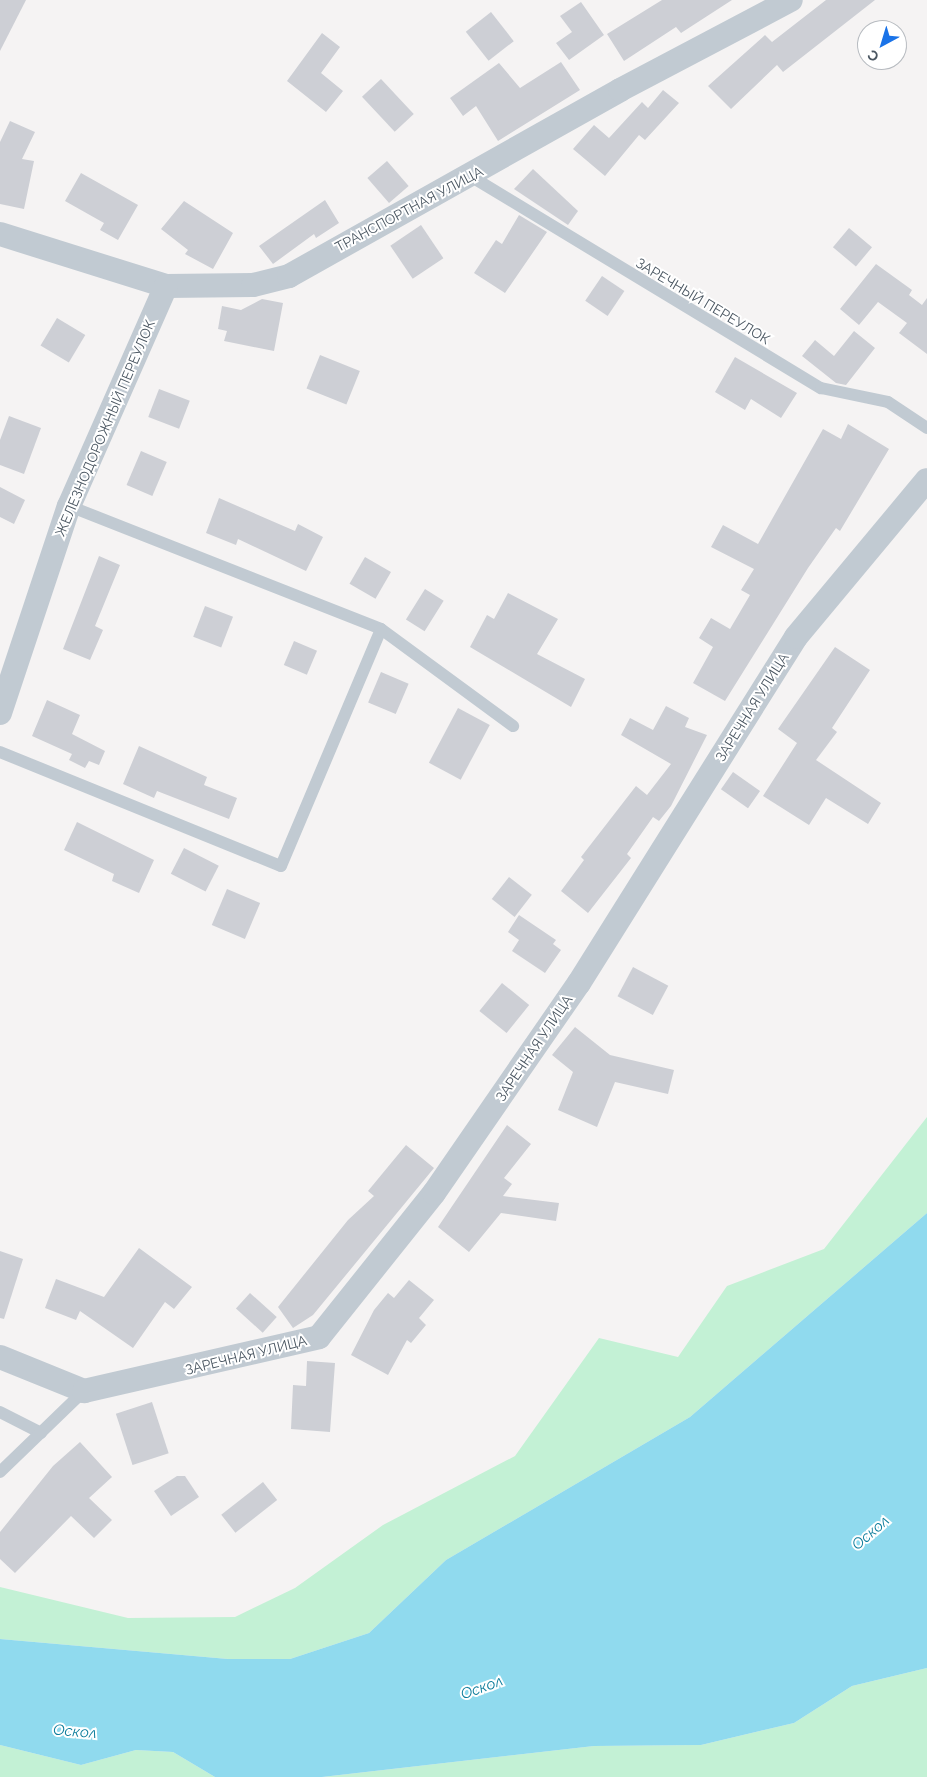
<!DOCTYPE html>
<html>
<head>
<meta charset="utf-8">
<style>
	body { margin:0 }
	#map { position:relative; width:927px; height:1777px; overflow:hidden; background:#f5f3f3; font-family:Raleway,sans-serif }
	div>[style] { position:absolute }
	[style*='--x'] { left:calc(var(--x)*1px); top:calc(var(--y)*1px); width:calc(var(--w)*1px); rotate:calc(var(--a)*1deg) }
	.green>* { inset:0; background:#c3f1d5 }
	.water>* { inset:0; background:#90daee }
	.building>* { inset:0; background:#cdcfd5; transform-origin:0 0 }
	.service>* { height:12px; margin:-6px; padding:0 6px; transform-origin:6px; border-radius:6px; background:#c1cad2 }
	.minor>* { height:24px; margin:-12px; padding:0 12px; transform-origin:12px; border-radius:12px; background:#c1cad2 }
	span { translate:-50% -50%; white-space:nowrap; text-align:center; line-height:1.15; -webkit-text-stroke:4px #fff; paint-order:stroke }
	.street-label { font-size:14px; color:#4a5661 }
	.water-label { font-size:15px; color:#0c7c9b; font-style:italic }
	.north { position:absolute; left:857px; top:20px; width:50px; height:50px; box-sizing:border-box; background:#fff; border:1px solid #b7bbc0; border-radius:50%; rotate:219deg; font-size:14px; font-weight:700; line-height:20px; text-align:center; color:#4a5661 }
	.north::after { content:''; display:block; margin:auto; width:18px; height:22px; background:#1a73e8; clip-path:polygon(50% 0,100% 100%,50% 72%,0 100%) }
</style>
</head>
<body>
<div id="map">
	<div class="green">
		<div style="clip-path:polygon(927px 1117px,927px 1213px,690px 1417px,446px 1560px,369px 1633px,290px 1659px,228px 1659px,0 1639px,0 1587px,128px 1618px,235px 1617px,295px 1588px,383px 1525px,515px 1456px,599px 1338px,678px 1357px,727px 1286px,824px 1249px)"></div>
		<div style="clip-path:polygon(927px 1668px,927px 1777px,322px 1777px,594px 1746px,701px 1745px,794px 1723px,852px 1686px)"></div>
		<div style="clip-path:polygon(0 1745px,81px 1765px,136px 1750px,173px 1752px,215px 1777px,0 1777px)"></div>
	</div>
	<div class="water">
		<div style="clip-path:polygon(927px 1213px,927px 1668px,852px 1686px,794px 1723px,701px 1745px,594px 1746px,322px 1777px,215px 1777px,173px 1752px,136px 1750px,81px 1765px,0 1745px,0 1639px,228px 1659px,290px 1659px,369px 1633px,446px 1560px,690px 1417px)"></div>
	</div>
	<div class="building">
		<div style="clip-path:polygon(0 0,26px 0,0 51px)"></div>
		<div style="clip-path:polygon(662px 0,732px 0,681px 33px,676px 27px,624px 61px,607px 34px)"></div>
		<div style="clip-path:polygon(826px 0,875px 0,783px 72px,777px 65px,731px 109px,708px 86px,765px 35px,772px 42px)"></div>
		<div style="clip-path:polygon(581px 2px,604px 35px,569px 60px,556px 43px,572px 32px,560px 16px)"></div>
		<div style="left:491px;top:12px;width:37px;height:32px;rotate:52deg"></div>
		<div style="clip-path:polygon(322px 33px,340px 47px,321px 73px,343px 91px,326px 112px,287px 81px)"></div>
		<div style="clip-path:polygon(561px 62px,580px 90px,498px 141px,476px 106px,463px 116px,450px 98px,499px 63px,520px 88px)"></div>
		<div style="left:381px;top:79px;width:48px;height:26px;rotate:47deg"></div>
		<div style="clip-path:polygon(663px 90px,679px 103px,645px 140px,639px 135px,605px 176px,573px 149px,594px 125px,609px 138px,642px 102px,648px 108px)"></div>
		<div style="clip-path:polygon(10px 121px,35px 132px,22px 159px,34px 161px,24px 209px,0 204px,0 142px)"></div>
		<div style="left:387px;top:161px;width:33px;height:26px;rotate:49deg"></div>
		<div style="clip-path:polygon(533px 169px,578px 211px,568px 225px,514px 189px)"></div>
		<div style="clip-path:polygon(81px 173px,138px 205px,118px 240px,100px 230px,104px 223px,65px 201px)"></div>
		<div style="clip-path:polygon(325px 200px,339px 223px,316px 238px,314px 234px,273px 264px,259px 246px)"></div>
		<div style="clip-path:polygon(184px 201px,233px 233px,213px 269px,185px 254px,188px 250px,161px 229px)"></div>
		<div style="clip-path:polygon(519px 215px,547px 232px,505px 293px,474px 273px,496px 240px,502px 244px)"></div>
		<div style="left:421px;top:225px;width:40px;height:37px;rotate:56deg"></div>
		<div style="left:849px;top:228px;width:30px;height:25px;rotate:40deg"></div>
		<div style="clip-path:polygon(876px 264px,912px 290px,909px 295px,922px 305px,927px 298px,927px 354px,899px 333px,907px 323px,878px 302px,859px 325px,840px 309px)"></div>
		<div style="left:602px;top:276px;width:27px;height:30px;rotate:34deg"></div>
		<div style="clip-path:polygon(262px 299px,283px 303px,274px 351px,224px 341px,227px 331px,218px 329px,222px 306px,241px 310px)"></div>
		<div style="left:57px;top:318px;width:33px;height:32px;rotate:31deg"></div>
		<div style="clip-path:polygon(854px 331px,875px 348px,846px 385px,836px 383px,802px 356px,815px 340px,834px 356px)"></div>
		<div style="left:320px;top:355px;width:43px;height:36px;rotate:22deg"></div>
		<div style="clip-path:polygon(735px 357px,797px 393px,781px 418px,751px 399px,745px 410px,715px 392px)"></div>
		<div style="left:159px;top:389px;width:33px;height:30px;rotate:21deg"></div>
		<div style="clip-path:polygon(9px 416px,41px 428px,24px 474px,0 465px,0 440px)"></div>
		<div style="clip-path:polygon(848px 424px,889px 449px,840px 531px,836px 528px,808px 568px,725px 701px,693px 683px,713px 647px,699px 638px,711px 618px,730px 629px,750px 595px,741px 590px,754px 569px,711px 547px,723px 525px,758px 544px,823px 429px,841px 439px)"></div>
		<div style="left:141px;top:451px;width:28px;height:37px;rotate:23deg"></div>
		<div style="clip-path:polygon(0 487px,25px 500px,14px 524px,0 517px)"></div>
		<div style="clip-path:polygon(219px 498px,295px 531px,298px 524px,323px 537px,306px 571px,238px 539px,236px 545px,206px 533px)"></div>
		<div style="clip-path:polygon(99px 556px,120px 565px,95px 626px,103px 630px,90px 660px,63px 649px)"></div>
		<div style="left:365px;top:557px;width:30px;height:31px;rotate:30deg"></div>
		<div style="left:425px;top:589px;width:22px;height:36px;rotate:32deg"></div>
		<div style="clip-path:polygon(508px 593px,558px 619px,537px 654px,585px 679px,571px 707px,470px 647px,487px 615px,494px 619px)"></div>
		<div style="left:205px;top:606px;width:30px;height:33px;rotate:21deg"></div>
		<div style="left:294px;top:641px;width:25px;height:26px;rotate:23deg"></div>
		<div style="clip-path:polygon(835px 647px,870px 670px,832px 728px,837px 732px,816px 760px,881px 803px,868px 824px,826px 798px,809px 825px,763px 796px,797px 743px,778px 729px)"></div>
		<div style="left:381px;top:672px;width:30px;height:33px;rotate:23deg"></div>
		<div style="clip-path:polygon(47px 700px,80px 715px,72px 734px,105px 751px,99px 765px,89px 761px,85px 768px,69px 760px,72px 754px,32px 736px)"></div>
		<div style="clip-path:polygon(666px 706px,689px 718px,685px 727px,707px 735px,671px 806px,659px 821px,653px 817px,627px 854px,631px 858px,588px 913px,561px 891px,584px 860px,581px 857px,636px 786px,647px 795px,671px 764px,621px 735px,630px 718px,653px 730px)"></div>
		<div style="left:458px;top:708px;width:36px;height:62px;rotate:28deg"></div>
		<div style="clip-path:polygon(139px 746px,207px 777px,204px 785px,237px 798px,229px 819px,157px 791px,154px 798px,123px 784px)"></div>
		<div style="left:733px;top:772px;width:33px;height:21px;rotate:35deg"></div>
		<div style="clip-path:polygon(77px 822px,154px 860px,139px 893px,112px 881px,114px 874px,64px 850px)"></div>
		<div style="left:184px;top:848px;width:39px;height:29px;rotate:27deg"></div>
		<div style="left:509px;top:877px;width:29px;height:28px;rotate:38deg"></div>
		<div style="left:227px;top:889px;width:36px;height:39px;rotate:23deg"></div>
		<div style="clip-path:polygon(519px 915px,556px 940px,553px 944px,561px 950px,545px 973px,512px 951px,519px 940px,508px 932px)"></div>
		<div style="left:633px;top:967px;width:40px;height:33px;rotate:28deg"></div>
		<div style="left:502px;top:983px;width:35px;height:36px;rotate:39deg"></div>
		<div style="clip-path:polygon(575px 1027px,610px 1055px,674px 1070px,668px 1094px,615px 1082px,597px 1127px,558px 1110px,573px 1072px,552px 1055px)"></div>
		<div style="clip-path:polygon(507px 1125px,531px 1144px,504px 1178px,512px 1184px,503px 1196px,559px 1203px,556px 1221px,501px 1213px,469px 1252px,438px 1227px)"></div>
		<div style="clip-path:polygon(406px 1145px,434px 1168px,313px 1315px,293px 1328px,278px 1307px,348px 1220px,374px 1196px,368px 1191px)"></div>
		<div style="clip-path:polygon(139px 1248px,192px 1287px,174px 1309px,165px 1302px,133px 1348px,80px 1311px,76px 1320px,45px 1308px,56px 1279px,104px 1297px)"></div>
		<div style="clip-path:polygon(0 1251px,23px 1259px,4px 1319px,0 1318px)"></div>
		<div style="clip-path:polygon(409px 1280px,434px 1300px,419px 1318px,426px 1325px,411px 1343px,407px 1340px,388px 1375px,351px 1355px,374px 1310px,388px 1293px,394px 1298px)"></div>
		<div style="left:250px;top:1293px;width:36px;height:21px;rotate:42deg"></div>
		<div style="clip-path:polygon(307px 1361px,335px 1363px,330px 1432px,291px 1429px,293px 1385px,306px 1386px)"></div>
		<div style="left:152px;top:1402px;width:54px;height:38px;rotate:72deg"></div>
		<div style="clip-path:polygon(80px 1442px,112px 1477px,89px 1498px,112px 1520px,94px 1538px,71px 1516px,15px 1573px,0 1559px,0 1532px,53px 1466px)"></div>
		<div style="clip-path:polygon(177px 1476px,185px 1476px,199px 1497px,171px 1516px,154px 1491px)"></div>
		<div style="left:263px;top:1482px;width:23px;height:53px;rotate:52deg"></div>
	</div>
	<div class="service">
		<div style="--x:472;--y:177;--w:408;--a:31.2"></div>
		<div style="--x:821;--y:388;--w:68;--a:11.8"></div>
		<div style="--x:888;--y:402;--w:47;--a:33.7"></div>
		<div style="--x:69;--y:506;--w:335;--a:21.5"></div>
		<div style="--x:381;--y:629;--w:164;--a:36.3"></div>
		<div style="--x:0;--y:752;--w:303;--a:22.1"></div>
		<div style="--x:281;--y:866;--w:257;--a:-67.1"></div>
		<div style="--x:0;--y:1412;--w:46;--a:27.1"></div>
		<div style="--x:0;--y:1472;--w:117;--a:-44"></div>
	</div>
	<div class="minor">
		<div style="--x:0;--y:234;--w:174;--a:17.4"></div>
		<div style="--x:166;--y:286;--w:87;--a:-0.7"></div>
		<div style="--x:253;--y:285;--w:37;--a:-14"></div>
		<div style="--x:289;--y:276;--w:380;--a:-29.3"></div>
		<div style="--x:620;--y:90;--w:193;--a:-27.8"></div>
		<div style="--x:0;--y:713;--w:218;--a:-71.6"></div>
		<div style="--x:69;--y:506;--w:240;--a:-66.2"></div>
		<div style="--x:0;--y:1357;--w:91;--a:22"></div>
		<div style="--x:84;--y:1391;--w:241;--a:-12.9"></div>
		<div style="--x:319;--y:1337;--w:184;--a:-51.4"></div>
		<div style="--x:434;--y:1193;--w:255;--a:-55.4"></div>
		<div style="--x:579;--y:983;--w:408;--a:-57.9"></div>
		<div style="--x:796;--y:637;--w:204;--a:-50.2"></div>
	</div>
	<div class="street-label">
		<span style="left:409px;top:209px;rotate:-28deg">ТРАНСПОРТНАЯ УЛИЦА</span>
		<span style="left:703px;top:301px;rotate:31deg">ЗАРЕЧНЫЙ ПЕРЕУЛОК</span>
		<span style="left:105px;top:428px;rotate:-67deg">ЖЕЛЕЗНОДОРОЖНЫЙ ПЕРЕУЛОК</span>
		<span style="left:752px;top:707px;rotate:-58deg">ЗАРЕЧНАЯ УЛИЦА</span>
		<span style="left:534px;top:1048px;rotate:-56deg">ЗАРЕЧНАЯ УЛИЦА</span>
		<span style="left:246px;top:1355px;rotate:-14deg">ЗАРЕЧНАЯ УЛИЦА</span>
	</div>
	<div class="water-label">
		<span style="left:871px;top:1533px;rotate:-41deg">Оскол</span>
		<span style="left:482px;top:1688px;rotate:-20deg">Оскол</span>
		<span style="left:75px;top:1732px;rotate:5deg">Оскол</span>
	</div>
	<div class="north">С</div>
</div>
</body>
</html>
